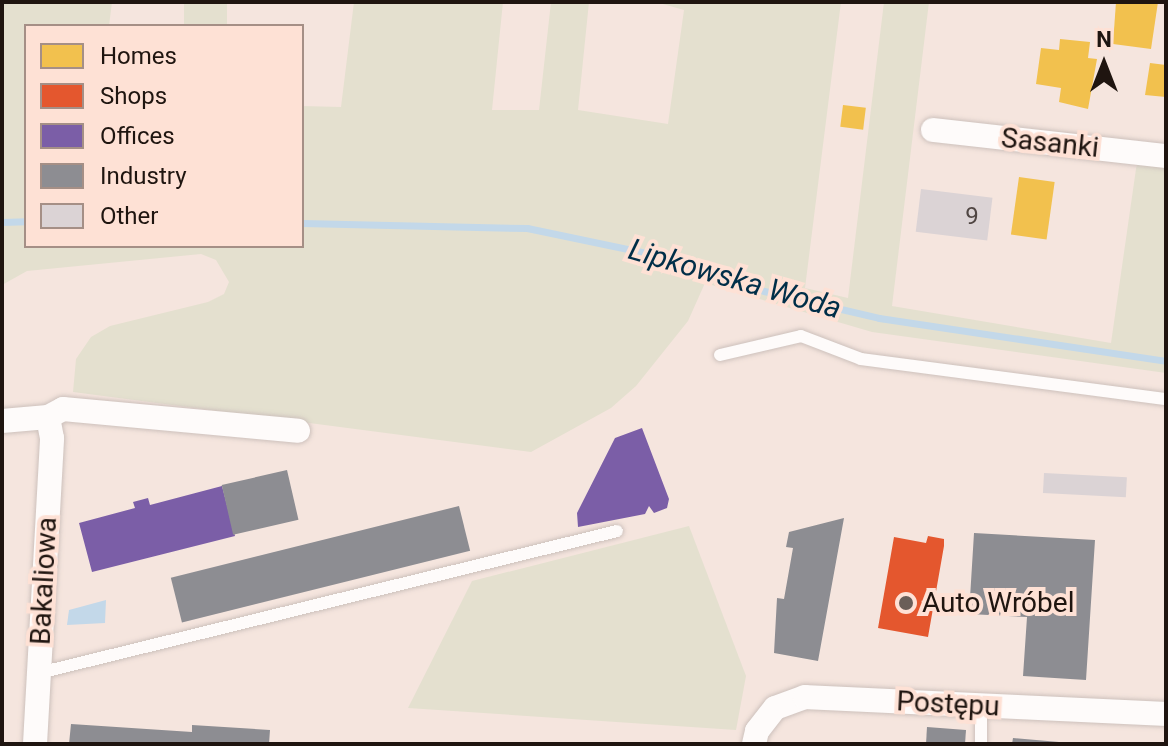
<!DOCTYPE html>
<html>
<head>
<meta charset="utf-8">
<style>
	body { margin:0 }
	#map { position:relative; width:1168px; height:746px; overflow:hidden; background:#f5e5de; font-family:Roboto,sans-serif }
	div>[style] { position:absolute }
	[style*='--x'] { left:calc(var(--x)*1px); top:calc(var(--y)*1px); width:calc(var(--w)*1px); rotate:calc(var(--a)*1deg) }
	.green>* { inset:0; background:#e4e0cf; transform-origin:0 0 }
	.water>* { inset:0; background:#c3d8e9 }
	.homes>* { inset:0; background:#f2c14e; transform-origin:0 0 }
	.shops>* { inset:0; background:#e4572e }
	.offices>* { inset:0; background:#7b5ea7 }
	.industry>* { inset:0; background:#8d8d92; transform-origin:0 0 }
	.stream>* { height:7px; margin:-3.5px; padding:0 3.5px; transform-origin:3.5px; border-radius:3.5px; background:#c3d8e9 }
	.building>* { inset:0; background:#dbd3d5; transform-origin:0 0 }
	.roads { filter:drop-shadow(0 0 2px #cdc1bc) drop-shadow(0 0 2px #cdc1bc) }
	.lane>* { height:12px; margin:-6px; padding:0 6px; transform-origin:6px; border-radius:6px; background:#fefbfa }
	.street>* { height:24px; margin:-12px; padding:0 12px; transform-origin:12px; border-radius:12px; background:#fefbfa }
	.dots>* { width:22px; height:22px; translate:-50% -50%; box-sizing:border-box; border:4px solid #fee1d5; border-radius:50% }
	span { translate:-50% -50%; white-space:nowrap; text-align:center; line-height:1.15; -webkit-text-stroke:8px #fee1d5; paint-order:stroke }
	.number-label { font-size:24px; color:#504643 }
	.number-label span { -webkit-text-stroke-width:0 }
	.street-label { font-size:28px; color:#1f1510 }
	.poi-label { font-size:28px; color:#1f1510 }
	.left { translate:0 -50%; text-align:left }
	.water-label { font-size:30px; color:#002e48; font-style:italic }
	.frame { position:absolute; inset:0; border:4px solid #1f1510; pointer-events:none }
	.legend { position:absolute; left:24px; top:24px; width:280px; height:224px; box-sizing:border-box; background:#fee1d5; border:2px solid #a58f86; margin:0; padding:10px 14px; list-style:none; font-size:24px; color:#1f1510 }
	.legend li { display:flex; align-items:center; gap:16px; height:40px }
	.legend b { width:40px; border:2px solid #a58f86 }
	.north { position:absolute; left:1064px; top:24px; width:80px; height:80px; -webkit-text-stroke:6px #fee1d5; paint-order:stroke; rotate:0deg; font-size:22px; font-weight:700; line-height:32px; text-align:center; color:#1f1510 }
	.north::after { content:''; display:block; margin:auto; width:28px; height:36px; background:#1f1510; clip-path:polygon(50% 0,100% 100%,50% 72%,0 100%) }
</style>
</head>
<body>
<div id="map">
	<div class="green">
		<div style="clip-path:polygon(2px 2px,112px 2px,109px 26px,26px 26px,26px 246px,302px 246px,302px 106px,341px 107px,354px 2px,503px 2px,492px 110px,539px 110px,551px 2px,589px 2px,578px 110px,668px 124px,684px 10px,656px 2px,841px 2px,805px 288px,848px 298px,884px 2px,929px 2px,892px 306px,1111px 343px,1137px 162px,1166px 165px,1166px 373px,872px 332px,705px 283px,688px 321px,636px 386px,611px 408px,531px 452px,73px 392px,76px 359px,91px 337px,110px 326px,208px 302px,224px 294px,229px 282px,216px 260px,201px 254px,27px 271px,2px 285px)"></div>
		<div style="left:184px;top:2px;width:43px;height:24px"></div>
		<div style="clip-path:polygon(689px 526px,746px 676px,736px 730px,408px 708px,472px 581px)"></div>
	</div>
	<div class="water">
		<div style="clip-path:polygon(106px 600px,105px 623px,67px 625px,69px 610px)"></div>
	</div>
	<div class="homes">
		<div style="clip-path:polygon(1116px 2px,1158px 2px,1151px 49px,1113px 44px)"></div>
		<div style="clip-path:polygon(1060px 39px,1090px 42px,1088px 58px,1097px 59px,1088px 109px,1059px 102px,1061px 88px,1036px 84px,1041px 48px,1059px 50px)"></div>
		<div style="clip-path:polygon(1150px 63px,1166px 65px,1166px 97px,1145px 95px)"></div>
		<div style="left:843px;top:105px;width:23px;height:22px;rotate:7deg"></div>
		<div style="left:1019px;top:177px;width:36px;height:58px;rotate:8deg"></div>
	</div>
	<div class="shops">
		<div style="clip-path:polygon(928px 536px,944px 539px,944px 546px,928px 637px,878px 628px,894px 537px,926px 543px)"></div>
	</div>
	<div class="offices">
		<div style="clip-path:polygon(642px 428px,669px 499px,667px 508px,654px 513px,649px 506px,645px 514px,578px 527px,577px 513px,615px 438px)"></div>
		<div style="clip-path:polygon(222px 486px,235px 536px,92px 572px,79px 523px,135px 508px,133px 502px,148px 498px,150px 505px)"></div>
	</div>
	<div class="industry">
		<div style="left:287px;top:470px;width:51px;height:67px;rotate:77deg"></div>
		<div style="left:459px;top:506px;width:46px;height:297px;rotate:76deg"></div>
		<div style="clip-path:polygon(844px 518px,818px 661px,774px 653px,777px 598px,784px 599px,793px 548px,786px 547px,789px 532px)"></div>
		<div style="clip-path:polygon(974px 533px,1095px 540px,1086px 680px,1023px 676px,1027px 617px,969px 614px)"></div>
		<div style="clip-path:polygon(71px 724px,192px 732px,192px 725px,270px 730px,269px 744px,69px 744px)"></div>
		<div style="clip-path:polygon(927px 727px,966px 730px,965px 744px,926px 744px)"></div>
		<div style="clip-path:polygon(1013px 738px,1059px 742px,1059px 744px,1012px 744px)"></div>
	</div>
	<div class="stream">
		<div style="--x:2;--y:222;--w:24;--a:-2"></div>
		<div style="--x:302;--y:223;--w:225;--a:1.3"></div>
		<div style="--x:527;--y:228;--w:123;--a:11.8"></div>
		<div style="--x:647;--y:253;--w:123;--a:18"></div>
		<div style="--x:764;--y:291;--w:118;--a:13.2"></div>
		<div style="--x:879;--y:318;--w:290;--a:8.5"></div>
	</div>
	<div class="building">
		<div style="left:921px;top:189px;width:72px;height:43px;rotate:7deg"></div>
		<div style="left:1044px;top:473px;width:83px;height:20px;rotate:3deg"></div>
	</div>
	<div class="roads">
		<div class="lane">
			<div style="--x:720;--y:355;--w:83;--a:-13.2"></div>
			<div style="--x:801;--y:336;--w:64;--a:21"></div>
			<div style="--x:861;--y:359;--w:308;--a:7.5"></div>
			<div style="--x:39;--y:673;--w:595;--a:-13.8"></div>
			<div style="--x:981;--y:744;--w:38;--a:-90"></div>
		</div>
		<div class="street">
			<div style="--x:933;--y:130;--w:234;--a:6.4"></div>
			<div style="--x:2;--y:421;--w:46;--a:-5"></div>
			<div style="--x:48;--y:417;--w:17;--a:-28"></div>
			<div style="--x:63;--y:409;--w:236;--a:5.3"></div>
			<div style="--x:35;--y:744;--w:306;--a:-86.8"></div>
			<div style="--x:52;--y:438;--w:21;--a:-101"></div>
			<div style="--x:754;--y:744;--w:13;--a:-77"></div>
			<div style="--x:757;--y:731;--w:29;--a:-52"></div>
			<div style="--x:775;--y:708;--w:32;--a:-20"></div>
			<div style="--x:805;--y:697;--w:361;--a:2.7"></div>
		</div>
	</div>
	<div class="dots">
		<div style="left:906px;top:603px;background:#6a5e58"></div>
	</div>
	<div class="number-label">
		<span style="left:972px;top:217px">9</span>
	</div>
	<div class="street-label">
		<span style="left:1050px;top:143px;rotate:6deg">Sasanki</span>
		<span style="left:44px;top:581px;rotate:-87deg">Bakaliowa</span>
		<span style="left:948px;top:704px;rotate:3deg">Postępu</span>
	</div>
	<div class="poi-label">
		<span class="left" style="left:922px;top:603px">Auto Wróbel</span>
	</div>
	<div class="water-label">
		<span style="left:735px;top:279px;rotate:16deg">Lipkowska Woda</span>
	</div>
	<div class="frame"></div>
	<ul class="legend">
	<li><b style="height:22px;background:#f2c14e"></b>Homes</li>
	<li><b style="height:22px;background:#e4572e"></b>Shops</li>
	<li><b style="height:22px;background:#7b5ea7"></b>Offices</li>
	<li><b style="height:22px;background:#8d8d92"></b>Industry</li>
	<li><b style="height:22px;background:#dbd3d5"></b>Other</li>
	</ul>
	<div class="north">N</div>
</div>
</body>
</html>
